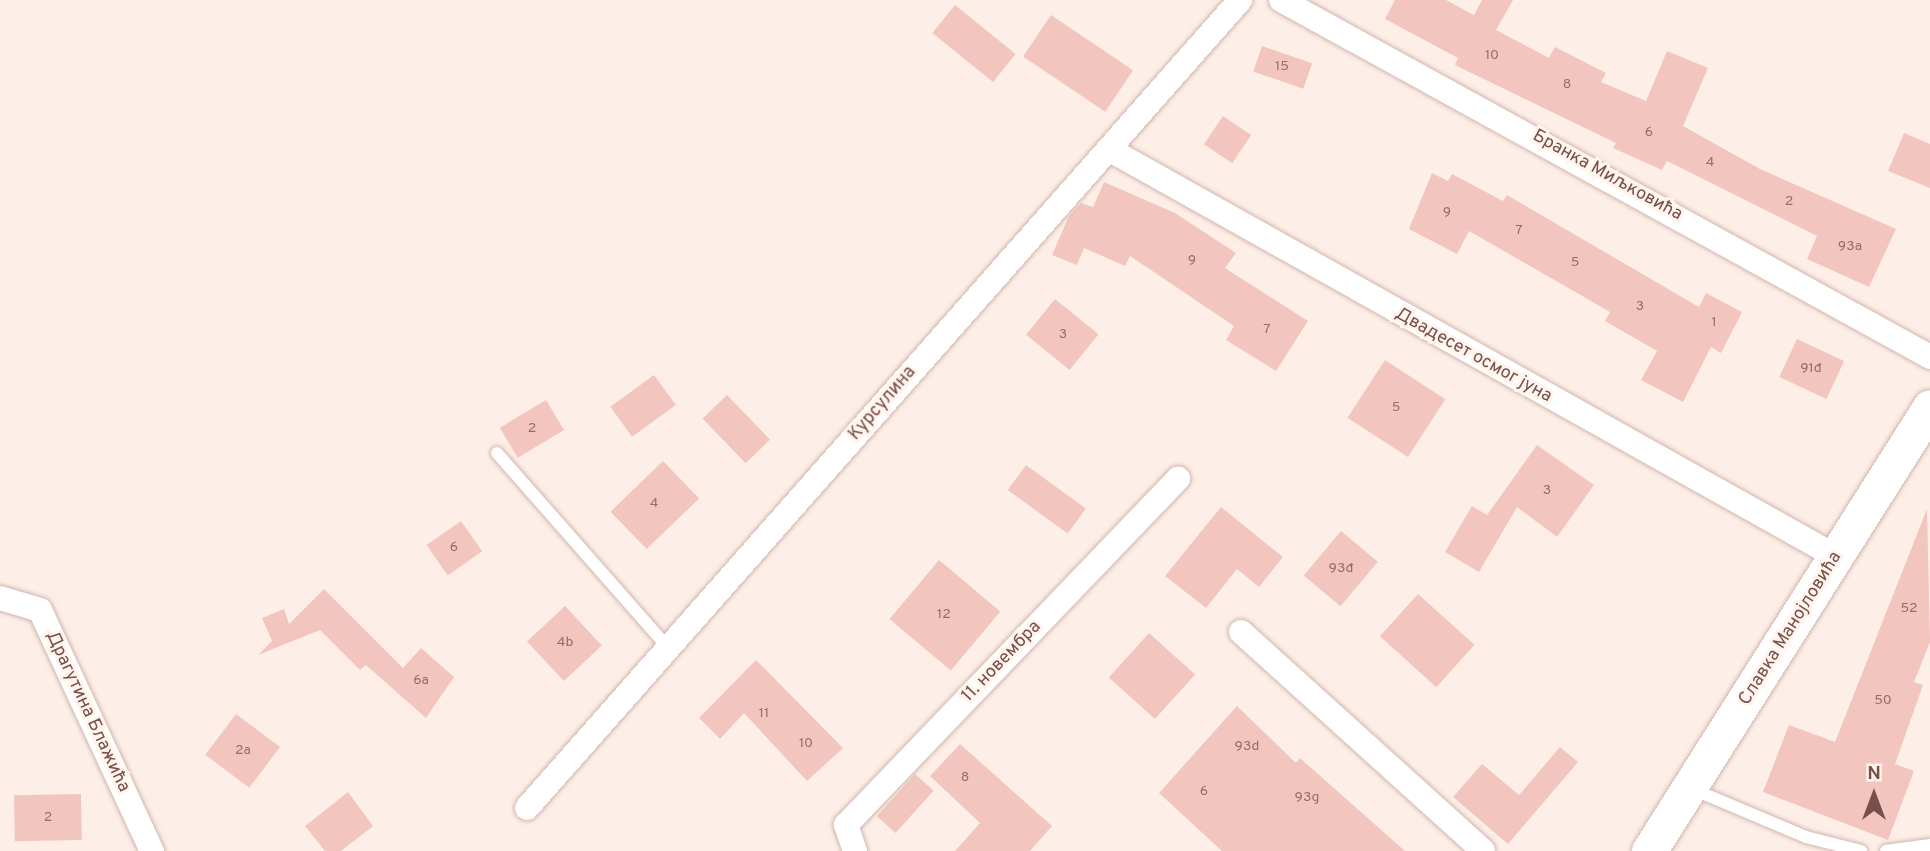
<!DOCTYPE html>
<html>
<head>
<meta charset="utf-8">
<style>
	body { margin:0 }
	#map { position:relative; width:1930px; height:851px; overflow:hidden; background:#fdefe7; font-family:Overpass,sans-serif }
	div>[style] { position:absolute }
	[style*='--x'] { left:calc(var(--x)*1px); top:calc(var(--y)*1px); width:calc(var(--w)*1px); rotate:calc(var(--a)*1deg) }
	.building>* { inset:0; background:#f2c6be; transform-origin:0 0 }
	.roads { filter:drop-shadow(0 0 2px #d1b6af) drop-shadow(0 0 2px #d1b6af) }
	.lane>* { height:12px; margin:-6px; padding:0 6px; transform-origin:6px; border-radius:6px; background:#fff }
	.street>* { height:24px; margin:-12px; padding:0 12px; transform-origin:12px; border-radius:12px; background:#fff }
	.secondary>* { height:35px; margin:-17.5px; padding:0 17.5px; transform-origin:17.5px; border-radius:17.5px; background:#fff }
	span { translate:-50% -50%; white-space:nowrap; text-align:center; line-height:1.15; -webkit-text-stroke:6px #fff4ee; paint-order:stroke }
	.number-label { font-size:14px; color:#966e68 }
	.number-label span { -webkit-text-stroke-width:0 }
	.street-label { font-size:18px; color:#77504b }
	.north { position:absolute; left:1839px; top:760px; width:70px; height:70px; -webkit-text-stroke:5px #fff4ee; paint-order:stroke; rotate:0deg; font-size:19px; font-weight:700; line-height:28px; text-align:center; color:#77504b }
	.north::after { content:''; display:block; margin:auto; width:24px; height:32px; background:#77504b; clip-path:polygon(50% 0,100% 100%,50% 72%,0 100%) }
</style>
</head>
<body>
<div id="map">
	<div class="building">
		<div style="clip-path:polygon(1395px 0,1446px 0,1474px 15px,1482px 0,1513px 0,1496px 30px,1549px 58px,1555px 47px,1606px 73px,1601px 82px,1646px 101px,1667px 51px,1708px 68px,1683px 126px,1760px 169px,1896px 229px,1869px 287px,1807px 259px,1817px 236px,1667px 161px,1662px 170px,1613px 148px,1616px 143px,1455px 65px,1458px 58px,1385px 19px)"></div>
		<div style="left:955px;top:5px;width:78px;height:36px;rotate:39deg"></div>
		<div style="left:1051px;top:15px;width:99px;height:50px;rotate:34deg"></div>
		<div style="left:1262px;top:46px;width:53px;height:27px;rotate:19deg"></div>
		<div style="left:1223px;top:116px;width:34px;height:34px;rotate:34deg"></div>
		<div style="clip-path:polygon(1904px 133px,1930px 144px,1930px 188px,1888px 171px)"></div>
		<div style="clip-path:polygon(1432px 173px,1448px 181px,1452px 174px,1503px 201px,1507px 195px,1699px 307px,1706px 293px,1742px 312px,1721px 353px,1711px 347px,1683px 402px,1641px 380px,1657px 351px,1605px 321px,1610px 312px,1469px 231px,1457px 254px,1409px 229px)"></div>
		<div style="clip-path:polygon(1104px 182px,1175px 213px,1236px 253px,1225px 268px,1308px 321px,1276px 371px,1226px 340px,1234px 326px,1130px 256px,1125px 266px,1084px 248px,1077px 265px,1052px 255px,1069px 216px,1081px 203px,1093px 207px)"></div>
		<div style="left:1055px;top:299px;width:56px;height:46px;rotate:39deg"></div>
		<div style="left:1797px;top:339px;width:52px;height:42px;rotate:25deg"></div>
		<div style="left:1385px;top:360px;width:72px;height:69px;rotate:33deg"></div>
		<div style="left:654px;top:375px;width:37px;height:54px;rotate:54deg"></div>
		<div style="left:727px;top:395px;width:62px;height:34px;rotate:46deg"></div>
		<div style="left:546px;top:400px;width:35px;height:54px;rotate:59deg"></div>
		<div style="clip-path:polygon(1537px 445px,1594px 485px,1557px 537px,1517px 507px,1479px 572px,1445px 552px,1472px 506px,1487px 515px)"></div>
		<div style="left:663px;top:461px;width:52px;height:73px;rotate:46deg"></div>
		<div style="left:1026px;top:465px;width:74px;height:31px;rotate:36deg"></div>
		<div style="clip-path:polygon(1221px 507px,1283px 557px,1259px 587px,1237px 569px,1206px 608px,1165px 576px)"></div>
		<div style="clip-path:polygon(1927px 509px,1930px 642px,1914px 682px,1923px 685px,1895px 764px,1914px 771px,1888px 840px,1763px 792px,1789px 725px,1835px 742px)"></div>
		<div style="left:461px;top:521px;width:37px;height:42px;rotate:55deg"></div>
		<div style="left:1341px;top:531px;width:48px;height:58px;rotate:40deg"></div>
		<div style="left:939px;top:560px;width:80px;height:77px;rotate:40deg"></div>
		<div style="clip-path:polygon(324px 589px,403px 668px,421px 648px,454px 677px,426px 718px,366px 665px,360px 670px,320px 630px,258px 655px,272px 641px,262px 618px,284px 609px,289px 624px)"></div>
		<div style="left:1418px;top:594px;width:76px;height:57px;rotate:42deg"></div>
		<div style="left:565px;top:606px;width:54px;height:52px;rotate:47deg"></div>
		<div style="left:1149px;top:633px;width:62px;height:60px;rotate:42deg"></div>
		<div style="clip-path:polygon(756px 660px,843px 748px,807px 781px,744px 713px,720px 739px,699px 718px)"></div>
		<div style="clip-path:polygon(1237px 706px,1296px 763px,1300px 758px,1405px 851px,1222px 851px,1159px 793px)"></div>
		<div style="left:236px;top:714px;width:55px;height:51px;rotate:37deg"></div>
		<div style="clip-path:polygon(960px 744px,1052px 826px,1030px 851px,955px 851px,980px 823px,930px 776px)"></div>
		<div style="clip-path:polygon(1560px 747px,1578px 762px,1508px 844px,1453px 797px,1482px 764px,1519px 795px)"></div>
		<div style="left:915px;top:774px;width:25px;height:57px;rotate:42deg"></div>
		<div style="clip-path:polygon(348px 792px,373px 826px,341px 851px,325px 851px,305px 826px)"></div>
		<div style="left:81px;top:794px;width:46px;height:67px;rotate:89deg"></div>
	</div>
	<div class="roads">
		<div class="lane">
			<div style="--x:497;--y:453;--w:262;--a:48.7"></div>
			<div style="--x:1690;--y:788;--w:126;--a:22.9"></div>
			<div style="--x:1806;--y:837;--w:57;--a:14.3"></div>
			<div style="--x:1886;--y:851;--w:44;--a:-7.8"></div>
		</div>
		<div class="street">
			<div style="--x:1281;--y:0;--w:741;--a:28.81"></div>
			<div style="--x:1112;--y:151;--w:831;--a:29.25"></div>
			<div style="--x:0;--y:598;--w:42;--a:16.7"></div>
			<div style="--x:40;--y:610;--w:266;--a:65.1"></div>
			<div style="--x:1241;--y:632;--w:326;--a:42.1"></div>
			<div style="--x:527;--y:808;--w:1078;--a:-48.57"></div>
			<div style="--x:855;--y:851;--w:28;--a:-109"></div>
			<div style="--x:846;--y:825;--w:480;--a:-46.2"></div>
		</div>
		<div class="secondary">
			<div style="--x:1649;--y:851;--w:525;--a:-57.67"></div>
		</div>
	</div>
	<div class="number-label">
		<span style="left:1492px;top:56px">10</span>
		<span style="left:1282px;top:67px">15</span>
		<span style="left:1567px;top:85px">8</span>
		<span style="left:1649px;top:133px">6</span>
		<span style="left:1710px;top:163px">4</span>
		<span style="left:1789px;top:202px">2</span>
		<span style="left:1447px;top:213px">9</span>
		<span style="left:1519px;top:231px">7</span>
		<span style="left:1850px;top:247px">93a</span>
		<span style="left:1192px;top:261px">9</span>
		<span style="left:1575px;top:263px">5</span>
		<span style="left:1640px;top:307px">3</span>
		<span style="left:1714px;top:323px">1</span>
		<span style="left:1267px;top:330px">7</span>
		<span style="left:1063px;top:335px">3</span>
		<span style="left:1811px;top:369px">91đ</span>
		<span style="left:1396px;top:408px">5</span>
		<span style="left:532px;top:429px">2</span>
		<span style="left:1547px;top:491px">3</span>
		<span style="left:654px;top:504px">4</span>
		<span style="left:454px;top:548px">6</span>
		<span style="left:1341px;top:569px">93đ</span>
		<span style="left:1909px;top:609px">52</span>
		<span style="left:944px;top:615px">12</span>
		<span style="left:565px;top:643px">4b</span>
		<span style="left:421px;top:681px">6a</span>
		<span style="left:1883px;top:701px">50</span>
		<span style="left:764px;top:714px">11</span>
		<span style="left:806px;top:744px">10</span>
		<span style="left:1247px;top:747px">93d</span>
		<span style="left:243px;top:751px">2a</span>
		<span style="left:965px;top:778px">8</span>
		<span style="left:1204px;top:792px">6</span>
		<span style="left:1307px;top:798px">93g</span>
		<span style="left:48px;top:818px">2</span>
	</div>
	<div class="street-label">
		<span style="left:1607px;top:176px;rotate:29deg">Бранка Миљковића</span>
		<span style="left:1473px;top:356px;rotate:29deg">Двадесет осмог јуна</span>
		<span style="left:883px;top:404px;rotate:-49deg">Курсулина</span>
		<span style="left:1791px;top:629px;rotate:-58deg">Славка Манојловића</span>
		<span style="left:1002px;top:662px;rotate:-46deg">11. новембра</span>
		<span style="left:87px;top:712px;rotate:65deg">Драгутина Блажића</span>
	</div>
	<div class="north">N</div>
</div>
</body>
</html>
